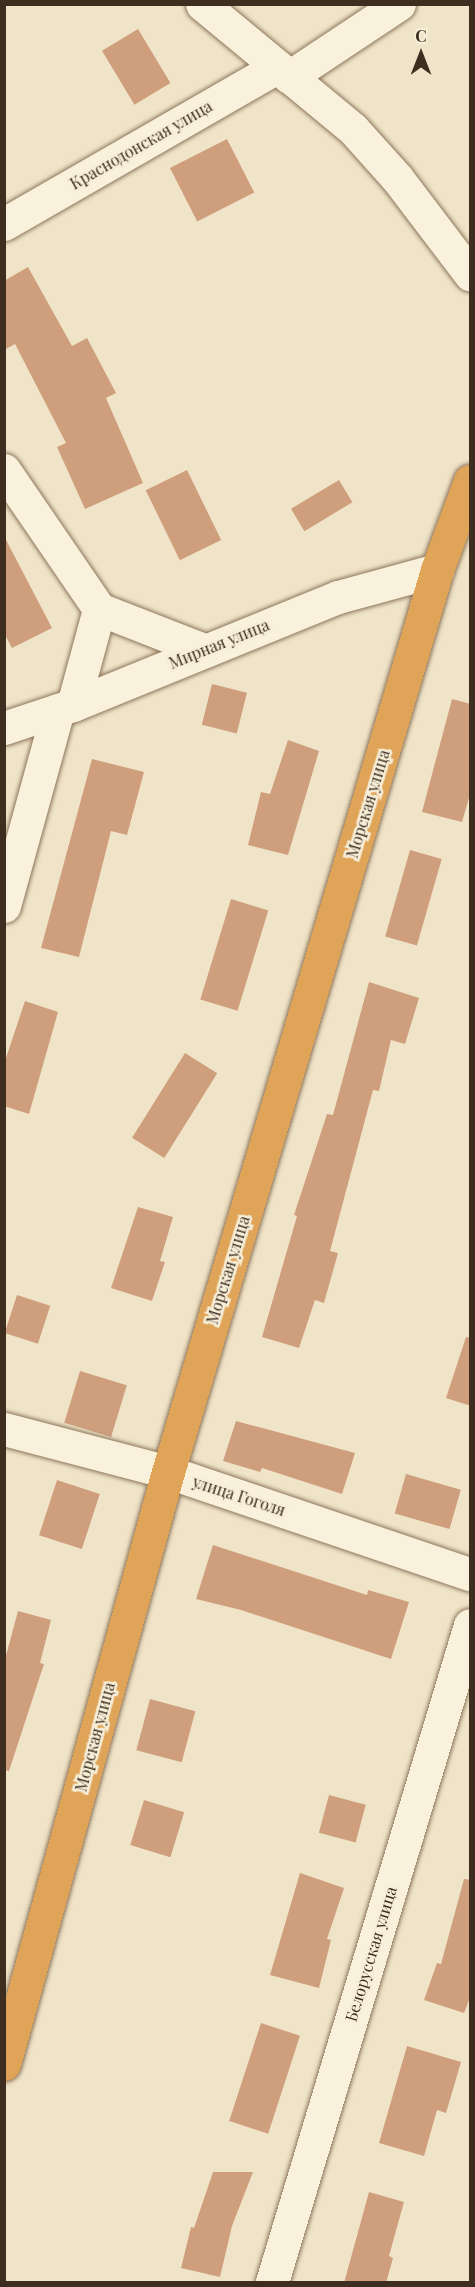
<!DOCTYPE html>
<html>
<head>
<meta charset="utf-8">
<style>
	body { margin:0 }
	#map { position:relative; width:475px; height:2287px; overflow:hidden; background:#f0e4c8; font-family:"Playfair Display",serif }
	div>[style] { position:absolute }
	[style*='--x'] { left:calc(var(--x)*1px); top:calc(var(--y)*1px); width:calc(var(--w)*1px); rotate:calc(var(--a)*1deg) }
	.building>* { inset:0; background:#cf9f7d; transform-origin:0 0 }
	.roads { filter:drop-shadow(0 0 2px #8d765c) drop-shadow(0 0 2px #8d765c) }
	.minor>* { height:33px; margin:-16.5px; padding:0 16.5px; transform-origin:16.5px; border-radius:16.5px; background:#faf1dc }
	.highway>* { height:33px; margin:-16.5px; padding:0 16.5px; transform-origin:16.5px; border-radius:16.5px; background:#e0a458 }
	span { translate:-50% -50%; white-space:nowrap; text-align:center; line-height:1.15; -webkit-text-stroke:5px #f7eed8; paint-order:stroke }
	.street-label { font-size:16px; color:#3d2e20 }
	.frame { position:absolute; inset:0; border:6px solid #3d2e20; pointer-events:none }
	.north { position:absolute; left:391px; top:24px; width:60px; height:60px; -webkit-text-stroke:4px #f7eed8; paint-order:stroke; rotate:0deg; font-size:16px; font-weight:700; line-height:24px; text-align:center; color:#3d2e20 }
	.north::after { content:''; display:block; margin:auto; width:21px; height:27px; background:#3d2e20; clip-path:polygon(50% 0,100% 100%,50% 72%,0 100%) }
</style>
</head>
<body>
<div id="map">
	<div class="building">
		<div style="left:138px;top:29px;width:63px;height:42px;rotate:59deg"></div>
		<div style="left:227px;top:139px;width:60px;height:64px;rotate:63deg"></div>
		<div style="clip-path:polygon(28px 267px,72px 346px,87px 338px,116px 393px,106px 398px,143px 483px,85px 509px,57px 447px,66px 443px,15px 344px,4px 350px,4px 281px)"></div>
		<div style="left:187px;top:470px;width:78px;height:46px;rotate:64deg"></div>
		<div style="left:339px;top:480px;width:26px;height:56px;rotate:59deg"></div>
		<div style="clip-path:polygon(4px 536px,52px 628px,12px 648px,4px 633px)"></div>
		<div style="left:212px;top:684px;width:36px;height:42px;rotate:14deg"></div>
		<div style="clip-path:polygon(452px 699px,471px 704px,471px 791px,462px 822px,422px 812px)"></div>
		<div style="clip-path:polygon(288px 740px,319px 751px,288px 855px,248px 845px,261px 792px,270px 794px)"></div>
		<div style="clip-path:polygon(92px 759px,144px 772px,127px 835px,111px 831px,79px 957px,41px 948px)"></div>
		<div style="left:410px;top:850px;width:33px;height:90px;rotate:16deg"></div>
		<div style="left:231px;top:899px;width:39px;height:105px;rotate:17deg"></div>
		<div style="clip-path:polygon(369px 982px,419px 998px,405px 1044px,391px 1040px,379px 1091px,373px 1090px,330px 1251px,338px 1253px,324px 1303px,315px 1300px,299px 1348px,262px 1337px,297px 1216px,294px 1215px,327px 1114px,333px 1115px)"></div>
		<div style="clip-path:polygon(25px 1001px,58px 1012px,29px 1114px,4px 1106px,4px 1064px)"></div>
		<div style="left:185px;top:1053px;width:38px;height:100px;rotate:32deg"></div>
		<div style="clip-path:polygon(138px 1207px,173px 1217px,160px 1261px,165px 1262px,152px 1301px,111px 1288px)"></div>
		<div style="left:17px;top:1295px;width:35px;height:40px;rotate:18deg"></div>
		<div style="clip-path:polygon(466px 1337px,471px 1338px,471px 1406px,446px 1398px)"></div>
		<div style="left:80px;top:1371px;width:49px;height:54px;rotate:17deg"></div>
		<div style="clip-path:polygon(236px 1421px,355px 1453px,342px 1494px,262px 1468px,260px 1472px,223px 1461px)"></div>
		<div style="left:406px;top:1474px;width:57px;height:41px;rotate:16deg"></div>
		<div style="left:57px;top:1480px;width:45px;height:58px;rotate:18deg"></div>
		<div style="clip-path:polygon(213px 1545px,367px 1595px,368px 1590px,409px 1602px,391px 1659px,241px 1610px,196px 1599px)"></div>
		<div style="clip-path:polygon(18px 1611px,51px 1620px,40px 1663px,44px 1664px,9px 1771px,4px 1770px,4px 1663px)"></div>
		<div style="left:150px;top:1699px;width:47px;height:53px;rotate:15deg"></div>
		<div style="left:329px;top:1795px;width:38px;height:39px;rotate:15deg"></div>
		<div style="left:144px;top:1800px;width:42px;height:47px;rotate:17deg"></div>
		<div style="clip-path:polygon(300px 1873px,344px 1888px,327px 1939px,331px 1940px,319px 1988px,270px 1975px)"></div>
		<div style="clip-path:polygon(464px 1879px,471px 1880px,471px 1995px,464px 2013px,424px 2000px,437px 1963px,441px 1964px)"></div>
		<div style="left:261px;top:2023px;width:41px;height:103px;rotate:18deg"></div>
		<div style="clip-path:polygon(407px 2046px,461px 2062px,446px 2113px,437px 2110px,424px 2156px,379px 2143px)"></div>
		<div style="clip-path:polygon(213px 2172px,253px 2172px,232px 2226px,220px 2277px,181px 2268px,191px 2227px,194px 2228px)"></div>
		<div style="clip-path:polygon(369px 2192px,404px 2202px,389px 2256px,393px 2258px,386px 2283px,344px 2283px)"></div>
	</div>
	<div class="roads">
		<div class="minor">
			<div style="--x:202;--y:4;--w:196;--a:39.6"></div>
			<div style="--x:353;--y:129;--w:66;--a:48.1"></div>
			<div style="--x:397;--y:178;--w:121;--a:52.8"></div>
			<div style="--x:289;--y:77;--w:132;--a:-33.6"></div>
			<div style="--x:4;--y:224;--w:315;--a:-29.9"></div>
			<div style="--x:4;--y:470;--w:168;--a:55.6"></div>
			<div style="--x:99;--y:609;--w:113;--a:21.3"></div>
			<div style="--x:73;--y:705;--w:99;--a:-74.8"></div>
			<div style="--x:4;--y:728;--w:73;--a:-18.4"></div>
			<div style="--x:73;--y:705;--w:286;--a:-22.2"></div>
			<div style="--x:338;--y:597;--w:103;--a:-15.3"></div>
			<div style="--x:4;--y:906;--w:203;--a:-74.6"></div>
			<div style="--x:4;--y:1429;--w:170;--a:14.7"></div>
			<div style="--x:168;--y:1472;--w:319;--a:18.7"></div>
			<div style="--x:272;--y:2282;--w:686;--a:-73.23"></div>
		</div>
		<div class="highway">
			<div style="--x:4;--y:2064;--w:614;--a:-74.52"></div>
			<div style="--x:168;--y:1472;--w:941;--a:-73.39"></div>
			<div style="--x:437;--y:570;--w:95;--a:-69.7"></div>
		</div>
	</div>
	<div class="street-label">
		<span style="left:141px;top:145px;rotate:-30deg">Краснодонская улица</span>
		<span style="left:219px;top:644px;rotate:-22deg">Мирная улица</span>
		<span style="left:368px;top:804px;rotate:-73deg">Морская улица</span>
		<span style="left:228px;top:1270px;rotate:-73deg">Морская улица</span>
		<span style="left:239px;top:1496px;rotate:18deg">улица Гоголя</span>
		<span style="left:95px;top:1737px;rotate:-75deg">Морская улица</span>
		<span style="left:371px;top:1954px;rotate:-73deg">Белорусская улица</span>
	</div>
	<div class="frame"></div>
	<div class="north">С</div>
</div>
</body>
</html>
